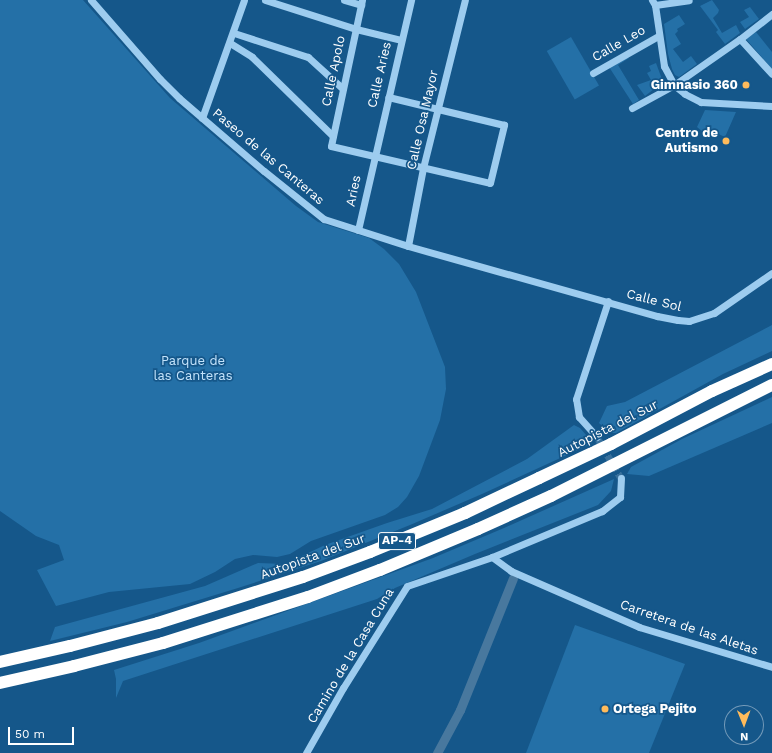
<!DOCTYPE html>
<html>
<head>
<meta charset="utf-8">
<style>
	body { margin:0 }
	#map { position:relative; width:772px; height:753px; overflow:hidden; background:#15578a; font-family:"Work Sans",sans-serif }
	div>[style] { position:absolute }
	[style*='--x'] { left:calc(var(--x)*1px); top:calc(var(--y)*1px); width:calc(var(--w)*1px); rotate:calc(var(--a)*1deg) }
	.green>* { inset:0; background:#2470a7; transform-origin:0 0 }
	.canal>* { height:9px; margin:-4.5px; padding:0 4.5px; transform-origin:4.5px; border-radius:4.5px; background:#48789e }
	.minor-tunnel>* { height:7px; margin-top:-3.5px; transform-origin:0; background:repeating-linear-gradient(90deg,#38709c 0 7px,transparent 0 10.5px) }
	.minor>* { height:7px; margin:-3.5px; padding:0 3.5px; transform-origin:3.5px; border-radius:3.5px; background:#9dccef }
	.highway>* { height:12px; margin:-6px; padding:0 6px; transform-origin:6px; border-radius:6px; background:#fff }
	.dots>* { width:11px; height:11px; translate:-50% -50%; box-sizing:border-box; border:2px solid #15578a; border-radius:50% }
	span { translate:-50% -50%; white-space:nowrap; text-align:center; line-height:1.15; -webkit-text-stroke:3.5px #15578a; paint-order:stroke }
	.shield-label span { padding:1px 3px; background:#15578a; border:1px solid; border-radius:3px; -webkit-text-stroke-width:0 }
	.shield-label { font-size:12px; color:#fff; font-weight:700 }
	.street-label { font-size:13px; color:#fff }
	.poi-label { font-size:13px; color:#fff; font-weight:700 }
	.right { translate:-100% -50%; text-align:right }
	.left { translate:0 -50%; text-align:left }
	.park-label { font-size:13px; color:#c3e3fb }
	.north { position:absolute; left:724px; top:705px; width:40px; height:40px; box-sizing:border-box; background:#15578a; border:1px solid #739ab9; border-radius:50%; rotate:179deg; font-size:11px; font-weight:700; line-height:16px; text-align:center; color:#fff }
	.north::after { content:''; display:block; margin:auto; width:14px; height:18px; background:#ffbb5b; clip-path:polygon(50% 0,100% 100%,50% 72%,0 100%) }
	.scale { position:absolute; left:8px; top:727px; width:66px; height:18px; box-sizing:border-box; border:2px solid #fff; border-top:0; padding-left:5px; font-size:12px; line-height:14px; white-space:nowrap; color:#fff; -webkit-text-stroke:3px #15578a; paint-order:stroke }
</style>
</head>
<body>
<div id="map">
	<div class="green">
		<div style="clip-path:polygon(0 0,83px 0,170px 98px,296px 206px,318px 222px,369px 238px,384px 249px,399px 264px,416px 292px,445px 367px,446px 389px,440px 420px,419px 476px,407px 497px,398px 507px,385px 515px,311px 541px,290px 554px,277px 557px,253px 555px,235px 559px,215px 572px,190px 584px,109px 592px,56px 606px,37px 570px,64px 560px,59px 545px,36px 536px,0 511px)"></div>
		<div style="clip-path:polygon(712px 0,719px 10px,718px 13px,713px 18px,722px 33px,736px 25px,740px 33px,725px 44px,716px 32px,718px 30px,700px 6px)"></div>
		<div style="clip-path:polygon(750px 7px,759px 19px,745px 29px,740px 22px,749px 17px,744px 10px)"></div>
		<div style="clip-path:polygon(679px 15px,685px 24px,677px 29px,678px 31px,675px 34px,681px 44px,673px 49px,683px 62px,691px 56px,697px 64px,679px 77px,675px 75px,672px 69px,668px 54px,664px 24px)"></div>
		<div style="clip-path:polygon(756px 32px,772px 52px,772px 69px,746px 39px)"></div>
		<div style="left:571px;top:37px;width:56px;height:28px;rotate:60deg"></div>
		<div style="clip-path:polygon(627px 56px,629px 58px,618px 65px,639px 100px,633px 104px,609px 67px)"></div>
		<div style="clip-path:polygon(656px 63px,663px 82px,645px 96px,637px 85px,651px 80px,647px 73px,651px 71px,649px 66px)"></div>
		<div style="clip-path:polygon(705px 110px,736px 112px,725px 137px,716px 133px,714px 137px,704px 133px,697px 127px)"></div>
		<div style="clip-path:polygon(772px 325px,772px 351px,723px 374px,616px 433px,610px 433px,599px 423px,607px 406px,625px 402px)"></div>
		<div style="clip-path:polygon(772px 397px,772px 423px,649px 476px,627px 474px,631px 467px,682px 439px)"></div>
		<div style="clip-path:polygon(574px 425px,580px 428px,593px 443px,482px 494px,410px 525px,321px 561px,238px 588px,127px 622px,50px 641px,55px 627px,205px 586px,258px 563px,285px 564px,325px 545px,387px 523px,432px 509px,527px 459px)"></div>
		<div style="clip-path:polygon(614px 479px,611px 491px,598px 505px,475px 554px,395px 588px,377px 599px,123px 681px,116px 698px,116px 679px,114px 670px,199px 643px,433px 558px,504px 528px)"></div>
		<div style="clip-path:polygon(575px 625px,685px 664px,649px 753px,526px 753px)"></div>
	</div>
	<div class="canal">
		<div style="--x:437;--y:753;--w:49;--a:-61.9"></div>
		<div style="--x:460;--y:710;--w:142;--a:-68.1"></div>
	</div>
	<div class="minor-tunnel">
		<div style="--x:597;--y:437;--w:48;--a:59.7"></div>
	</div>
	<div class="minor">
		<div style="--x:91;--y:0;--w:105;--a:48.9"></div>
		<div style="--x:160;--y:79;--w:27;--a:45"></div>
		<div style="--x:179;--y:98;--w:112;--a:40.7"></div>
		<div style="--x:264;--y:171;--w:77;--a:38.7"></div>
		<div style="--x:324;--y:219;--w:88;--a:17.8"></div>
		<div style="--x:408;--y:246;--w:259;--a:15.7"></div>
		<div style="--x:657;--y:316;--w:21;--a:11"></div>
		<div style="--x:678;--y:320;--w:11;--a:5"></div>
		<div style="--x:689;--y:321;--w:26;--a:-18"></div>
		<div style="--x:714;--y:313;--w:70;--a:-34.6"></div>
		<div style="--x:265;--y:0;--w:96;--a:17.7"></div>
		<div style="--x:356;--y:29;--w:46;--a:13.7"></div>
		<div style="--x:344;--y:0;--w:18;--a:16"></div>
		<div style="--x:362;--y:0;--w:149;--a:102"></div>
		<div style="--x:331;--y:146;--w:163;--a:13.1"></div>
		<div style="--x:490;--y:183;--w:60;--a:-76.4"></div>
		<div style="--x:504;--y:125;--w:119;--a:-166.4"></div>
		<div style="--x:652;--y:0;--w:6;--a:59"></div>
		<div style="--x:655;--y:5;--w:62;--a:81.6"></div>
		<div style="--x:664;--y:66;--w:21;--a:62"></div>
		<div style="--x:674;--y:85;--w:14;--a:39"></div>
		<div style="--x:685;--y:94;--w:18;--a:27"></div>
		<div style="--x:701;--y:102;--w:71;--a:3.2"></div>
		<div style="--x:655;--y:5;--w:34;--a:-8"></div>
		<div style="--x:234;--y:33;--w:78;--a:18"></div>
		<div style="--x:308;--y:57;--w:47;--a:42.4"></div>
		<div style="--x:740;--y:39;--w:47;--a:47.6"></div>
		<div style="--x:230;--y:43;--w:26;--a:32"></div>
		<div style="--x:252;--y:57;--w:113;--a:44.3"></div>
		<div style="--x:593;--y:73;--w:75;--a:-29.6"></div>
		<div style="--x:632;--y:108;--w:48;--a:-28.7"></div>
		<div style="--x:674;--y:85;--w:80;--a:-34.9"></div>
		<div style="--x:740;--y:39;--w:41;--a:-38"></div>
		<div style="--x:202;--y:118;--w:125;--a:-70.4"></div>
		<div style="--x:358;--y:230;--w:236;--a:-77"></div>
		<div style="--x:408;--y:246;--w:79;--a:-79.1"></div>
		<div style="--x:423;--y:168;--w:173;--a:-76"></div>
		<div style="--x:597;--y:437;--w:27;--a:-132"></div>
		<div style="--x:579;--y:417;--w:18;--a:-99"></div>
		<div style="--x:576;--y:399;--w:103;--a:-71.9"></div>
		<div style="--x:621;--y:478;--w:19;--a:93"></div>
		<div style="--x:620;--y:497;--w:23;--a:142"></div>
		<div style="--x:602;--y:511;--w:119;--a:157.3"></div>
		<div style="--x:492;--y:557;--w:24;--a:36"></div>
		<div style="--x:511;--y:571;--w:140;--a:23.6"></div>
		<div style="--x:639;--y:627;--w:139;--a:16.7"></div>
		<div style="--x:306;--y:753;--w:75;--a:-60.4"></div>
		<div style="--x:343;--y:688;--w:120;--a:-57.9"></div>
		<div style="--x:407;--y:586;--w:90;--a:-18.8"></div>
	</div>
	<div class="highway">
		<div style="--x:0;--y:662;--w:72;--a:-12.9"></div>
		<div style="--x:70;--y:646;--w:91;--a:-14.6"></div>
		<div style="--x:158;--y:623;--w:152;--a:-17.6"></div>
		<div style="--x:303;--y:577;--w:72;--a:-20.5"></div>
		<div style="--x:370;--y:552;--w:103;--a:-22.3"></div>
		<div style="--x:465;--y:513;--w:82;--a:-25.3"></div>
		<div style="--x:539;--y:478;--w:80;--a:-25.3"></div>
		<div style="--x:611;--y:444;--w:114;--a:-27.7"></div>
		<div style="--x:712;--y:391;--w:66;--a:-24.2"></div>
		<div style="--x:0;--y:683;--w:76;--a:-12.9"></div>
		<div style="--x:74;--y:666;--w:92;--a:-14.5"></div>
		<div style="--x:163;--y:643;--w:152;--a:-17.6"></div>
		<div style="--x:308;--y:597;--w:77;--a:-20.6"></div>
		<div style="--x:380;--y:570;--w:106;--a:-22.7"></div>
		<div style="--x:478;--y:529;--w:80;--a:-24.3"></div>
		<div style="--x:551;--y:496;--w:247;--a:-26.7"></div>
	</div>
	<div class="dots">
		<div style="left:746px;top:85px;background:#ffbb5b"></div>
		<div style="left:726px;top:141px;background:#ffbb5b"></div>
		<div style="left:605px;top:709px;background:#ffbb5b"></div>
	</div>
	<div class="shield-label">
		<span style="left:397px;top:541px">AP-4</span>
	</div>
	<div class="street-label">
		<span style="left:619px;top:44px;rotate:-30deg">Calle Leo</span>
		<span style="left:334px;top:71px;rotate:-78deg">Calle Apolo</span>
		<span style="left:380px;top:75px;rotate:-77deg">Calle Aries</span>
		<span style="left:423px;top:120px;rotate:-77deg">Calle Osa Mayor</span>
		<span style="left:268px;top:157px;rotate:40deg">Paseo de las Canteras</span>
		<span style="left:354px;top:191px;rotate:-78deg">Aries</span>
		<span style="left:654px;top:301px;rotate:14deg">Calle Sol</span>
		<span style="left:608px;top:429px;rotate:-27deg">Autopista del Sur</span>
		<span style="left:313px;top:557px;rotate:-20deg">Autopista del Sur</span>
		<span style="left:689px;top:628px;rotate:19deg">Carretera de las Aletas</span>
		<span style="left:351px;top:656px;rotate:-59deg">Camino de la Casa Cuna</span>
	</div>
	<div class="poi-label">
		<span class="right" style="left:738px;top:85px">Gimnasio 360</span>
		<span class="right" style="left:718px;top:141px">Centro de<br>Autismo</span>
		<span class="left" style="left:613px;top:709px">Ortega Pejito</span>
	</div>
	<div class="park-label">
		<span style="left:193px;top:369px">Parque de<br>las Canteras</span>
	</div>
	<div class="north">N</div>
	<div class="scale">50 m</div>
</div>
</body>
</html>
